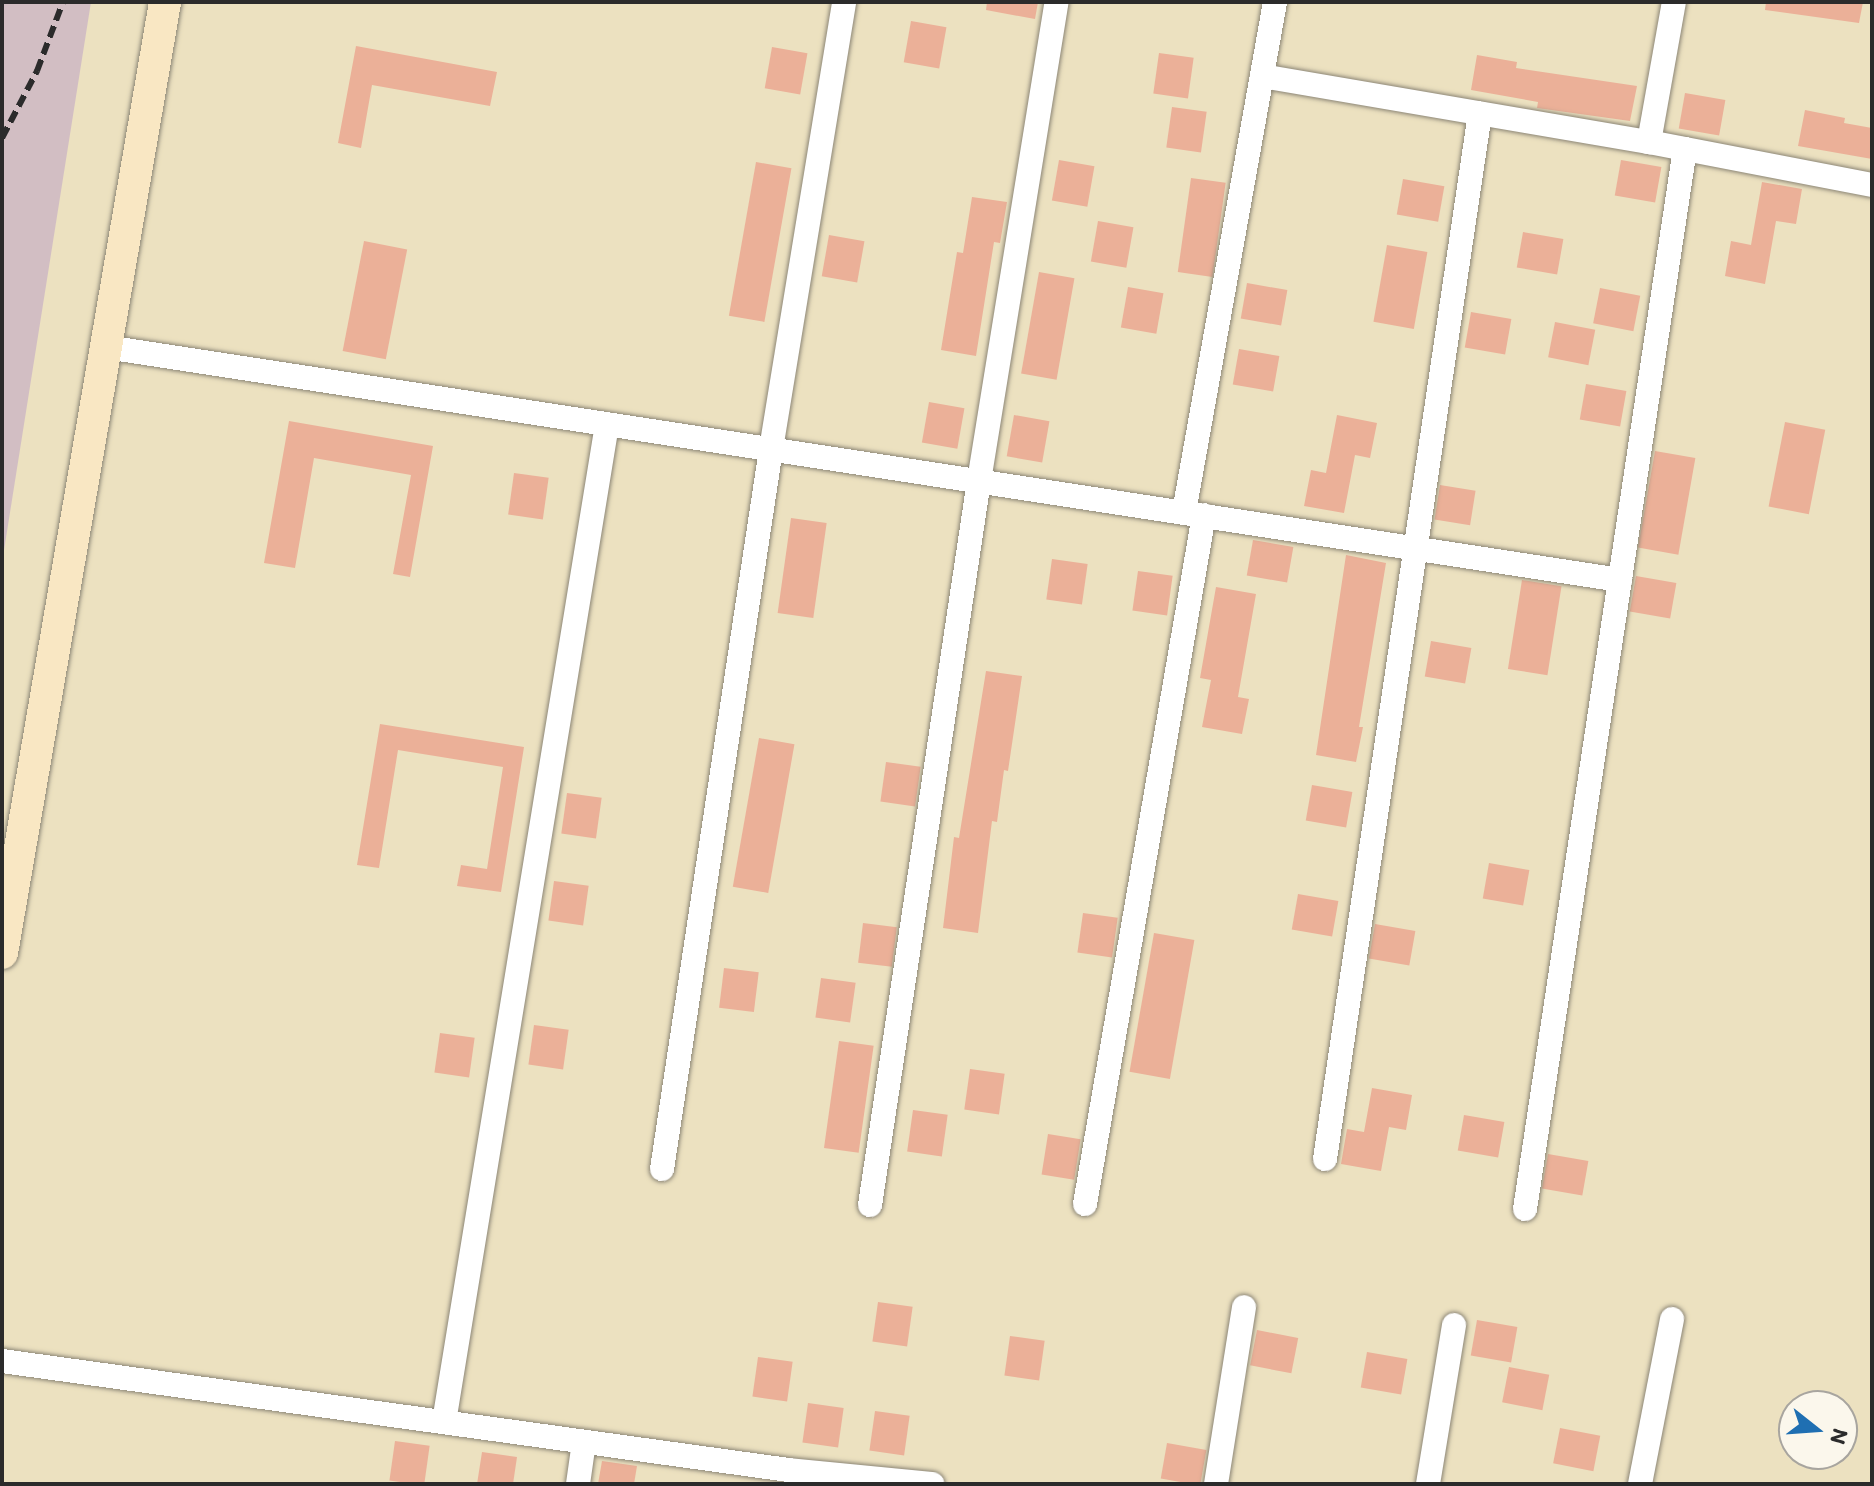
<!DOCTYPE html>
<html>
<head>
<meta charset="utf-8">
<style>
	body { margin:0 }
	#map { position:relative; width:1874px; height:1486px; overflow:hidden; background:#ece1c0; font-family:Itim,sans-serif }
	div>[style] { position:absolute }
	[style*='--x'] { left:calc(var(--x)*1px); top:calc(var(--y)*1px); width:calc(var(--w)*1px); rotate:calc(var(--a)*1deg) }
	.industrial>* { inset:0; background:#d2bec3 }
	.building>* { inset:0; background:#ebb098; transform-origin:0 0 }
	.roads { filter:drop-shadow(0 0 2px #8c8676) drop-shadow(0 0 2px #8c8676) }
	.minor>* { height:24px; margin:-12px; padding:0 12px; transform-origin:12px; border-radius:12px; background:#fff }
	.secondary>* { height:32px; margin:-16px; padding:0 16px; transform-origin:16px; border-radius:16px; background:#f9e7c3 }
	.rail>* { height:6px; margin-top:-3px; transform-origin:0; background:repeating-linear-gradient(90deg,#2b2b2b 0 12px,transparent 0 18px) }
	span { translate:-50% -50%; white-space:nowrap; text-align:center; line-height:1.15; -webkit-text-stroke:7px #fbf7ec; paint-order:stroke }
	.frame { position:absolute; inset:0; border:4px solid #2b2b2b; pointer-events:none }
	.north { position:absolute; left:1778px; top:1390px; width:80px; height:80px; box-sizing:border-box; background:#fbf7ec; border:2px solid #a8a59f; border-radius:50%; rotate:107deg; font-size:22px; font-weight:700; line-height:32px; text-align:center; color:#2b2b2b }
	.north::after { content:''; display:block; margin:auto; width:28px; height:36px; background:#1f6fb2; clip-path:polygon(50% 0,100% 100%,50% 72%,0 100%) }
</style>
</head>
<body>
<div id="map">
	<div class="industrial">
		<div style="clip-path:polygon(2px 2px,91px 2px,2px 563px)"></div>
	</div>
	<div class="building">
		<div style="clip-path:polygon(987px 2px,1038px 2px,1035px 19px,986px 10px)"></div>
		<div style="clip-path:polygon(1766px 2px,1863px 2px,1859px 23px,1765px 10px)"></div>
		<div style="left:911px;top:21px;width:36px;height:42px;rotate:10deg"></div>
		<div style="clip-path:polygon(356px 46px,497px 72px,490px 106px,372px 85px,361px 148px,338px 143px)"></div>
		<div style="left:772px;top:47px;width:36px;height:42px;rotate:10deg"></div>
		<div style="left:1159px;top:53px;width:35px;height:41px;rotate:8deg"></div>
		<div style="clip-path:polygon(1477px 55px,1517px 62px,1516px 68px,1637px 86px,1630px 121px,1537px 108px,1538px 102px,1471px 90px)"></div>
		<div style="left:1685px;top:93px;width:41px;height:36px;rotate:10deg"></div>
		<div style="left:1172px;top:107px;width:35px;height:41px;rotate:8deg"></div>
		<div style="clip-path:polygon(1805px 110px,1845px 118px,1844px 123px,1872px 128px,1872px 159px,1798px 146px)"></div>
		<div style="left:1059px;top:160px;width:36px;height:41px;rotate:10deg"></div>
		<div style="left:1621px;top:160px;width:41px;height:36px;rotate:10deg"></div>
		<div style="left:756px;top:162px;width:36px;height:156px;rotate:10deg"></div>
		<div style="left:1191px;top:178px;width:35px;height:95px;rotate:8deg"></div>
		<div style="left:1403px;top:179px;width:42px;height:36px;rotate:10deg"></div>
		<div style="clip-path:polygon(1762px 182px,1802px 189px,1796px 224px,1776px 221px,1765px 284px,1725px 276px,1731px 241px,1751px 245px)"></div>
		<div style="clip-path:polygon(972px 197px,1007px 202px,1000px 243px,994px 242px,976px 356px,941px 350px,957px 252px,963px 253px)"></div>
		<div style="left:1098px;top:221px;width:36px;height:41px;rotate:10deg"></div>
		<div style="left:1523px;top:232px;width:41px;height:36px;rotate:10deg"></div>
		<div style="left:829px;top:235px;width:36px;height:42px;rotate:10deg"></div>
		<div style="left:364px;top:241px;width:44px;height:112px;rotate:11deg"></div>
		<div style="left:1387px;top:245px;width:41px;height:78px;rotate:10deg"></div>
		<div style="left:1039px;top:272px;width:36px;height:103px;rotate:10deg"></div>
		<div style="left:1247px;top:283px;width:41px;height:36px;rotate:10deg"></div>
		<div style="left:1128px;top:287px;width:36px;height:41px;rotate:10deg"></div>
		<div style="left:1600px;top:288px;width:41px;height:36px;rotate:11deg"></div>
		<div style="left:1471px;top:312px;width:41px;height:36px;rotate:10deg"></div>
		<div style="left:1555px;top:322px;width:41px;height:36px;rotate:11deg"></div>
		<div style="left:1239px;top:349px;width:41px;height:36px;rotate:10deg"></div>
		<div style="left:1586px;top:384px;width:41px;height:36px;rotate:10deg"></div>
		<div style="left:929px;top:402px;width:36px;height:41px;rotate:10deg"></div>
		<div style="left:1014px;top:415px;width:36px;height:42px;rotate:10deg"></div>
		<div style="clip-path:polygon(1337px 415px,1377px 423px,1370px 458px,1355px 455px,1344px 513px,1304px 506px,1311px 470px,1326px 473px)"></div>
		<div style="clip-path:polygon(289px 421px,433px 446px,410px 577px,393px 574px,411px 475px,314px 458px,295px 568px,264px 563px)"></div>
		<div style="left:1785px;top:422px;width:41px;height:86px;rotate:11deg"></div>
		<div style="left:1655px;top:451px;width:41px;height:98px;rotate:10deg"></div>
		<div style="left:514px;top:473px;width:35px;height:42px;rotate:8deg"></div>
		<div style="left:1440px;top:485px;width:36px;height:35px;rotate:9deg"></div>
		<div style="left:791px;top:518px;width:36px;height:96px;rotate:8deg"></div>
		<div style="left:1253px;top:540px;width:41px;height:36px;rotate:10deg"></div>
		<div style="clip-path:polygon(1346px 555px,1386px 563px,1359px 727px,1363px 727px,1356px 762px,1316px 755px)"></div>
		<div style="left:1052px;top:559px;width:36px;height:41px;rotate:8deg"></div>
		<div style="left:1138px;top:571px;width:35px;height:40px;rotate:8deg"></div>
		<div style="left:1636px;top:576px;width:41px;height:36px;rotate:10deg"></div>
		<div style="left:1522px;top:580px;width:40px;height:90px;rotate:9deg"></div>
		<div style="clip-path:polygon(1216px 587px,1256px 594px,1238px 697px,1249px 699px,1242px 734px,1202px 727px,1211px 680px,1200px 678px)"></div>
		<div style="left:1431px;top:641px;width:41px;height:36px;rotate:10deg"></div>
		<div style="clip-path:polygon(986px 671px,1022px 676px,1008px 771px,1004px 770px,997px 822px,992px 821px,978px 933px,943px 928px,954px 837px,959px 838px)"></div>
		<div style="clip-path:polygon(380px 724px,524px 747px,501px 892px,457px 886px,461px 865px,487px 869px,503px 767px,398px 750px,379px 868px,357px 865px)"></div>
		<div style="left:759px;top:738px;width:36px;height:151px;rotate:10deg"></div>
		<div style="left:886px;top:762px;width:35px;height:40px;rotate:8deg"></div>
		<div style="left:1312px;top:785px;width:41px;height:36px;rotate:10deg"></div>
		<div style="left:567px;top:793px;width:35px;height:41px;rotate:8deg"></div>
		<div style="left:1489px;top:863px;width:41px;height:36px;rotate:10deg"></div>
		<div style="left:554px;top:881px;width:35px;height:40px;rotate:8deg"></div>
		<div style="left:1298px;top:894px;width:41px;height:36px;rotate:10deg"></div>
		<div style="left:1083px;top:913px;width:35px;height:40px;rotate:8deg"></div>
		<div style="left:863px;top:923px;width:34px;height:40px;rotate:7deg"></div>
		<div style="left:1375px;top:924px;width:41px;height:35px;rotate:10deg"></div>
		<div style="left:1154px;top:933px;width:41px;height:141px;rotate:10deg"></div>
		<div style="left:724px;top:968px;width:35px;height:40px;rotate:7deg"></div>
		<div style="left:821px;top:978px;width:35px;height:40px;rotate:8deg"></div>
		<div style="left:534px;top:1025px;width:35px;height:40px;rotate:8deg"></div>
		<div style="left:440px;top:1033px;width:35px;height:40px;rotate:8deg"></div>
		<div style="left:839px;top:1041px;width:35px;height:108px;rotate:8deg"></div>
		<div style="left:970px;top:1069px;width:35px;height:41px;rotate:8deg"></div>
		<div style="clip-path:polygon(1372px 1088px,1412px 1095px,1406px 1130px,1389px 1127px,1381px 1171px,1341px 1164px,1347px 1129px,1364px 1132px)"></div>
		<div style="left:913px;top:1110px;width:35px;height:42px;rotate:8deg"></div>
		<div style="left:1464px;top:1115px;width:41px;height:36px;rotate:10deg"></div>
		<div style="left:1048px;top:1134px;width:33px;height:41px;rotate:9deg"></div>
		<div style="left:1548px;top:1154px;width:41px;height:35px;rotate:10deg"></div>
		<div style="left:878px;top:1302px;width:35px;height:40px;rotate:8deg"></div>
		<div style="left:1477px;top:1320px;width:41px;height:36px;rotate:10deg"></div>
		<div style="left:1257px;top:1330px;width:42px;height:36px;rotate:11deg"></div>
		<div style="left:1010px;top:1336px;width:35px;height:40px;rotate:8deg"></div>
		<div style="left:1367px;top:1352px;width:41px;height:36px;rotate:10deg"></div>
		<div style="left:758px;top:1357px;width:35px;height:40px;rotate:8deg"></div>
		<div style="left:1509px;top:1367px;width:41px;height:36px;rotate:11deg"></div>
		<div style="left:808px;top:1403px;width:36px;height:40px;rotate:8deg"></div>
		<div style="left:875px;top:1411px;width:35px;height:40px;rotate:8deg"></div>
		<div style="left:1560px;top:1428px;width:41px;height:36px;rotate:11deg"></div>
		<div style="left:395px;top:1441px;width:35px;height:40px;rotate:8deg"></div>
		<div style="left:1167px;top:1443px;width:40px;height:36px;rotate:10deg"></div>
		<div style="clip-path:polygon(482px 1452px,517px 1457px,513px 1484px,477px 1484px)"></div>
		<div style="clip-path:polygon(602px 1461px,637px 1466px,634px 1484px,598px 1484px)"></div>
	</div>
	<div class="roads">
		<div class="minor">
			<div style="--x:1262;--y:76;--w:393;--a:9.7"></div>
			<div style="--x:1649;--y:142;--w:227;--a:10.9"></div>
			<div style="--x:1649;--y:142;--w:142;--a:-79.9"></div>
			<div style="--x:106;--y:347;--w:1532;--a:8.75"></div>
			<div style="--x:1184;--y:512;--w:518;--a:-79.88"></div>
			<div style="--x:1325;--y:1159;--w:1057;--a:-81.57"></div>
			<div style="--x:662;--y:1169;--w:728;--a:-81.39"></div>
			<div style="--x:771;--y:449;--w:453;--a:-80.7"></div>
			<div style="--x:1085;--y:1204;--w:699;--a:-80.2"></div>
			<div style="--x:870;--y:1205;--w:732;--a:-81.44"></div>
			<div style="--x:979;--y:481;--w:485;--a:-80.8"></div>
			<div style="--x:1525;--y:1209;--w:1072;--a:-81.42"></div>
			<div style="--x:2;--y:1361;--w:795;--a:7.89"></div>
			<div style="--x:789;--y:1470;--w:144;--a:5.6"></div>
			<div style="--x:444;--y:1422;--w:1011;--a:-80.72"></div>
			<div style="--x:578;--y:1484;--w:42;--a:-81.9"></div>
			<div style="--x:1216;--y:1484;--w:179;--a:-81"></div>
			<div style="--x:1428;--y:1484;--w:161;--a:-80.7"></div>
			<div style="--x:1640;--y:1484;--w:168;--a:-79"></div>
		</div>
		<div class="secondary">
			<div style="--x:2;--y:953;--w:965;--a:-80.27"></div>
		</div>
	</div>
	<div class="rail">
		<div style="--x:2;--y:138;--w:76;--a:-62.4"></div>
		<div style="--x:37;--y:71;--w:74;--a:-69.4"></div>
	</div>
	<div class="frame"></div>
	<div class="north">N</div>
</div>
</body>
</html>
